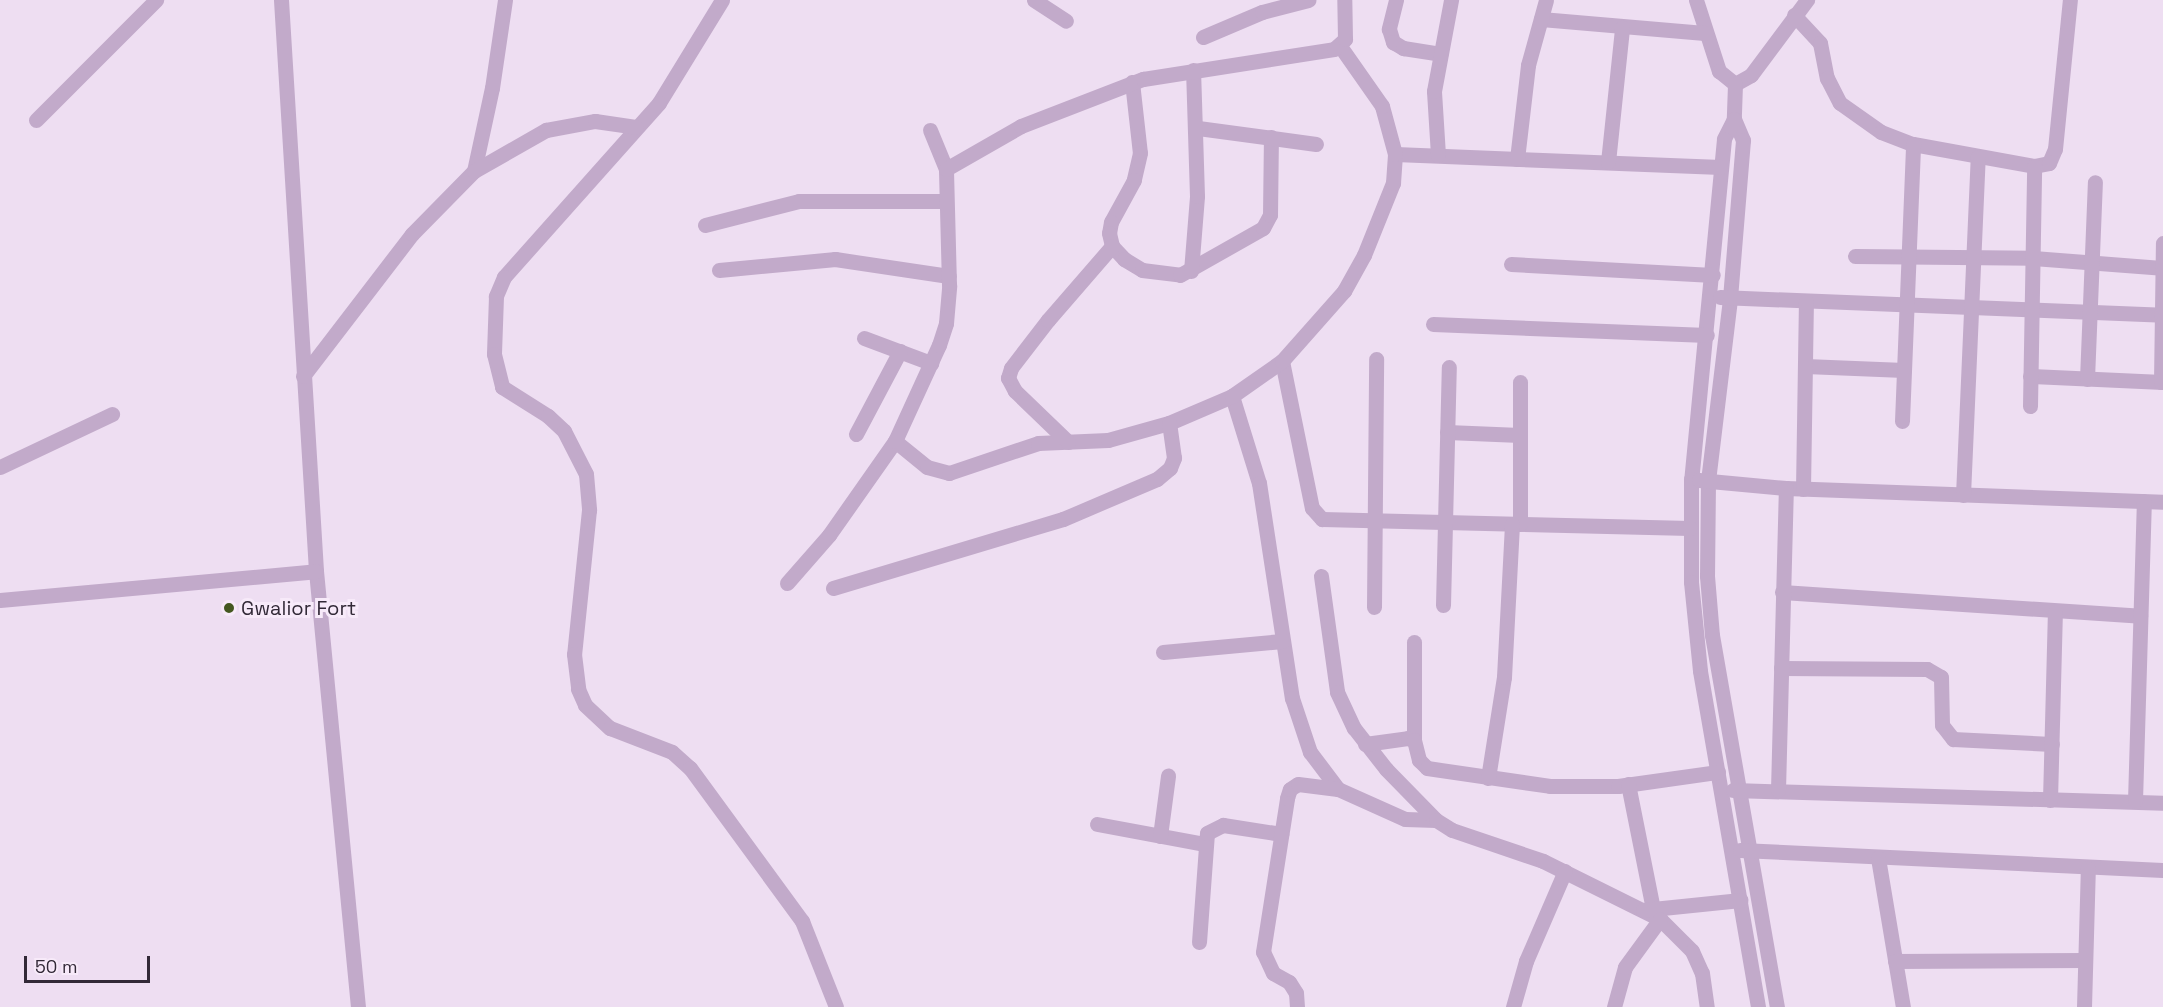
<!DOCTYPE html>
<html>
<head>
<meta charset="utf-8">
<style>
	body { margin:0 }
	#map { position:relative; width:2163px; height:1007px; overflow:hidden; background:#eedef2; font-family:"Space Grotesk",sans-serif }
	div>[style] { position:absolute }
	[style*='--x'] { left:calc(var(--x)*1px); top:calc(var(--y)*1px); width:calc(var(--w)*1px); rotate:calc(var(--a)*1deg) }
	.minor>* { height:15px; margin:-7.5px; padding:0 7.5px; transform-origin:7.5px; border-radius:7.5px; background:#c2aaca }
	.dots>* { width:16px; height:16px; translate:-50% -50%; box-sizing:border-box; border:3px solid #f7eaf9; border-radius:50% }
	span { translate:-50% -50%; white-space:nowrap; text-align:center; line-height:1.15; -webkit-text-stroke:6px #f7eaf9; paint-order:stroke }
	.poi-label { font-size:20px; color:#322937 }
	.left { translate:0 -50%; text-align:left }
	.scale { position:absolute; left:24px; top:956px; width:126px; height:27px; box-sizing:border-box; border:3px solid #322937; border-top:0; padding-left:8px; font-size:18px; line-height:21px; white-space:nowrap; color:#322937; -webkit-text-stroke:4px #f7eaf9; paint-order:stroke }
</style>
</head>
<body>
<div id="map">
	<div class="minor">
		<div style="--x:281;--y:0;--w:572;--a:86.49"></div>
		<div style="--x:316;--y:571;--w:438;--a:84.5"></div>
		<div style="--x:722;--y:0;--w:121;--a:121.5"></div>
		<div style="--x:659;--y:103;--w:233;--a:131.7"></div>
		<div style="--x:504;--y:277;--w:21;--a:113"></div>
		<div style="--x:496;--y:296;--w:58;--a:92"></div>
		<div style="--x:494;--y:354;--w:34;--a:76"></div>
		<div style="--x:502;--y:387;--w:54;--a:32.2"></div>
		<div style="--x:548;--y:416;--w:22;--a:43"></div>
		<div style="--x:564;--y:431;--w:48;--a:62.9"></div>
		<div style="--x:586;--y:474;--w:36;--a:85"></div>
		<div style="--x:589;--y:510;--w:145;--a:95.9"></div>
		<div style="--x:574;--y:654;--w:35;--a:83"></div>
		<div style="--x:578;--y:689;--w:17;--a:66"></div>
		<div style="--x:585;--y:705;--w:34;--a:43"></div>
		<div style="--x:610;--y:728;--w:66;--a:21.2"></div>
		<div style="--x:672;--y:752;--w:24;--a:42"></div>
		<div style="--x:690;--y:768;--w:190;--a:53.8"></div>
		<div style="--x:802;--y:921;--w:92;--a:68.4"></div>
		<div style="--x:1034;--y:0;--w:38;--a:33"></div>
		<div style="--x:1396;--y:0;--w:30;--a:104"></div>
		<div style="--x:1389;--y:29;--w:14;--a:73"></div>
		<div style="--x:1393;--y:42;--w:12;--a:31"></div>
		<div style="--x:1403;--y:48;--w:38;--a:9"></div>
		<div style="--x:1696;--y:0;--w:75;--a:72.1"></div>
		<div style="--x:1719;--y:71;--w:21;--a:39"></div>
		<div style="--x:1735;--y:84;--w:18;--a:-29"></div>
		<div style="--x:1751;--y:75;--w:94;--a:-53.3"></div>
		<div style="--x:1794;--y:15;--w:38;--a:47"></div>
		<div style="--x:1820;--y:43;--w:36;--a:79"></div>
		<div style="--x:1827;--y:78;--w:28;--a:63"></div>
		<div style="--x:1840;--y:103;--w:50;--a:35.3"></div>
		<div style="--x:1881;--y:132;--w:34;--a:21"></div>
		<div style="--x:1913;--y:144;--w:123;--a:10.3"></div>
		<div style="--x:2034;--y:166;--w:15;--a:-11"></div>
		<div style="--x:2049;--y:163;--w:15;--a:-67"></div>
		<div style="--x:2055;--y:149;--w:150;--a:-84.3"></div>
		<div style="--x:1541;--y:19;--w:164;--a:4.9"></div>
		<div style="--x:1203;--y:37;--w:64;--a:-23"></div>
		<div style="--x:1262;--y:12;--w:48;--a:-14.6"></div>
		<div style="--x:1132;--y:82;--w:71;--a:83.6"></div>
		<div style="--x:1140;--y:153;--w:28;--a:103"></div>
		<div style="--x:1134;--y:180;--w:48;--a:118.7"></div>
		<div style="--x:1111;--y:222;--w:11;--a:100"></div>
		<div style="--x:1109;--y:233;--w:13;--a:77"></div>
		<div style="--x:1112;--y:246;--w:18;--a:47"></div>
		<div style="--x:1124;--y:259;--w:21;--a:31"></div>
		<div style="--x:1142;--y:270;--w:38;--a:7"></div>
		<div style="--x:1180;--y:275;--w:95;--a:-29.5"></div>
		<div style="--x:1263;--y:228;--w:15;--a:-62"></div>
		<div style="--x:1270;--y:215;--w:78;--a:-89.3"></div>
		<div style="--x:1735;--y:84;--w:35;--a:92"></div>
		<div style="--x:1734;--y:119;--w:23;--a:67"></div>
		<div style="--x:1743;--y:140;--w:160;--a:94.7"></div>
		<div style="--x:1730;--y:299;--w:183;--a:96.9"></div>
		<div style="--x:1708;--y:481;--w:95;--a:90.6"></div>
		<div style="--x:1707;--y:576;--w:59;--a:85.2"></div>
		<div style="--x:1712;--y:635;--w:378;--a:80.1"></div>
		<div style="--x:1734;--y:119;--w:22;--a:117"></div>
		<div style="--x:1724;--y:139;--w:342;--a:95.5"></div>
		<div style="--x:1691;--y:479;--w:103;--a:90"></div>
		<div style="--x:1691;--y:582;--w:89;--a:84.2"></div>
		<div style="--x:1700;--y:671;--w:341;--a:80.2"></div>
		<div style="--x:36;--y:120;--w:170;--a:-45"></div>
		<div style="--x:1198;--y:128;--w:119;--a:7.7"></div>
		<div style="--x:930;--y:130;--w:42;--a:67.7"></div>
		<div style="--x:1395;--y:154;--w:326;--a:2.3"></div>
		<div style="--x:1438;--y:155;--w:64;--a:-93.6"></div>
		<div style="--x:1434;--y:91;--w:93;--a:-79.4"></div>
		<div style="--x:1517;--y:159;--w:95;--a:-83.3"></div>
		<div style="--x:1528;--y:65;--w:67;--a:-74.5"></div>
		<div style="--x:1608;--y:162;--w:135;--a:-84"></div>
		<div style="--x:474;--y:171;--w:85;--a:-77.8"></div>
		<div style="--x:492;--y:88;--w:89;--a:-81.6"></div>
		<div style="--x:705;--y:225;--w:97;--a:-14.3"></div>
		<div style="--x:799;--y:201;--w:146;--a:0"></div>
		<div style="--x:1855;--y:256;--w:178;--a:0.6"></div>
		<div style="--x:2033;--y:258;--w:129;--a:4.4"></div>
		<div style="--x:1511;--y:264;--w:202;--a:3.1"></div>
		<div style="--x:719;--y:270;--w:117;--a:-5.4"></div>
		<div style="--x:835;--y:259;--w:115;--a:8.5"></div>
		<div style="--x:1191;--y:271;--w:75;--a:-85.4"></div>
		<div style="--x:1197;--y:196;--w:126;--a:-91.8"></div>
		<div style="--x:1720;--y:297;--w:443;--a:2.3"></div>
		<div style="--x:1433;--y:324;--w:274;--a:2.3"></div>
		<div style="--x:864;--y:338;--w:72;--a:20.5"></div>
		<div style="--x:1282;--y:361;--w:150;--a:78.5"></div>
		<div style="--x:1312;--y:508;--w:15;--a:48"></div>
		<div style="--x:1322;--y:519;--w:368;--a:1.4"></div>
		<div style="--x:1805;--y:366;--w:99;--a:2.3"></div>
		<div style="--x:303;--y:376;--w:179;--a:-52.5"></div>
		<div style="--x:412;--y:234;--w:88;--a:-45.5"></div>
		<div style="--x:474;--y:171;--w:83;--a:-29.7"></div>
		<div style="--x:546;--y:130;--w:50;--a:-10.4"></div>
		<div style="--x:595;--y:121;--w:41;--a:8.3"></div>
		<div style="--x:2030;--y:376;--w:133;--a:2.6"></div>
		<div style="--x:2087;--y:379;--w:197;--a:-87.7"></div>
		<div style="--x:2161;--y:382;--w:139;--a:-89.2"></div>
		<div style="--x:1232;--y:396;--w:91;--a:72.8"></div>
		<div style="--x:1259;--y:483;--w:218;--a:81.3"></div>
		<div style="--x:1292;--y:698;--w:57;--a:71.6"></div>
		<div style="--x:1310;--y:752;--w:46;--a:52.9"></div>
		<div style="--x:1338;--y:789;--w:73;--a:24.1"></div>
		<div style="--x:1405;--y:819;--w:31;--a:2"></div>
		<div style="--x:2030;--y:406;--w:240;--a:-89"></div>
		<div style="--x:1902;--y:421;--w:277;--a:-87.7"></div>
		<div style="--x:1447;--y:432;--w:73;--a:2.4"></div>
		<div style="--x:856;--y:434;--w:94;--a:-62.1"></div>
		<div style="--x:895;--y:441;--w:41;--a:39.1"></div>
		<div style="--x:927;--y:467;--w:23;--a:15"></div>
		<div style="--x:949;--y:473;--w:94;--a:-18.6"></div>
		<div style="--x:1038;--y:443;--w:70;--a:-2.5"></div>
		<div style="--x:1108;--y:440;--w:63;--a:-15.6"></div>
		<div style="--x:1169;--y:423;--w:69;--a:-23.2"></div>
		<div style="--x:1232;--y:396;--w:61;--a:-35"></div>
		<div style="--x:1282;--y:361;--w:94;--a:-48.5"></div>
		<div style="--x:1344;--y:291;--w:41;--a:-60.9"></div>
		<div style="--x:1364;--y:255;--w:78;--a:-68.1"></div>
		<div style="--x:1393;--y:183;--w:29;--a:-86"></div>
		<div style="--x:1395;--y:154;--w:50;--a:-105.2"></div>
		<div style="--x:1382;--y:106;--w:73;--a:-125"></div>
		<div style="--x:1068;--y:442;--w:74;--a:-136.1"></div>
		<div style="--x:1015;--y:391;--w:15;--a:-118"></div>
		<div style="--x:1008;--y:378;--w:10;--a:-73"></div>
		<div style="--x:1011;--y:368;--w:61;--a:-52.4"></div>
		<div style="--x:1048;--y:320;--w:98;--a:-49.1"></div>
		<div style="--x:0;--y:467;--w:124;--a:-25.3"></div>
		<div style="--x:1699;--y:480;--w:87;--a:5.3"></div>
		<div style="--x:1786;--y:488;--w:377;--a:2.1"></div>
		<div style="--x:1803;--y:489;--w:188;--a:-89.1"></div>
		<div style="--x:1963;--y:495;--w:338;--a:-87.5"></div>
		<div style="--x:1520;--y:524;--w:142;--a:-90"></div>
		<div style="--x:1321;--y:576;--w:117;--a:82.1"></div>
		<div style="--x:1337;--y:692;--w:40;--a:65"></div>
		<div style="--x:1354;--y:728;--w:52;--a:52"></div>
		<div style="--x:1386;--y:769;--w:71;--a:45.6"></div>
		<div style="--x:1436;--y:820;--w:19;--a:32"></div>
		<div style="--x:1452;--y:830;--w:96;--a:18.8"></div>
		<div style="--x:1543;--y:861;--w:131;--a:26.4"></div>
		<div style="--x:1660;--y:919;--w:45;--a:45"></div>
		<div style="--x:1692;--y:951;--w:24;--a:66"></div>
		<div style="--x:1702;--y:973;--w:34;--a:82"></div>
		<div style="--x:787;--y:583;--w:64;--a:-48.8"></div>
		<div style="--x:829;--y:535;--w:115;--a:-54.9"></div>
		<div style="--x:895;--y:441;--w:106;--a:-65.4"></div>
		<div style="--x:939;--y:345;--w:23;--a:-72"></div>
		<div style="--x:946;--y:323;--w:38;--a:-85"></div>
		<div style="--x:949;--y:285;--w:116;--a:-91.5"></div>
		<div style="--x:946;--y:169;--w:86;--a:-29.8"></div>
		<div style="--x:1021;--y:126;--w:131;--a:-21.1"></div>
		<div style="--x:1143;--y:79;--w:193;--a:-8.9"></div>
		<div style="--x:1334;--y:49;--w:15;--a:-42"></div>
		<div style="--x:1345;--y:39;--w:39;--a:-91"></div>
		<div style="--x:833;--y:588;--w:240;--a:-16.7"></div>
		<div style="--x:1063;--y:519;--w:102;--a:-23.1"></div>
		<div style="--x:1157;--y:479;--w:17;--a:-40"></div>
		<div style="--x:1170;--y:468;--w:11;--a:-68"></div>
		<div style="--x:1174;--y:458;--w:35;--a:-98"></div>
		<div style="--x:1782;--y:592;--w:359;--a:3.8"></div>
		<div style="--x:0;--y:600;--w:317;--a:-5.2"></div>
		<div style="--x:1443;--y:605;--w:238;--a:-88.6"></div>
		<div style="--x:1374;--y:607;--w:248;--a:-89.5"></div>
		<div style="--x:1414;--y:642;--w:98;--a:90"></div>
		<div style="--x:1163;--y:652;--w:120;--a:-5.3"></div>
		<div style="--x:1781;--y:668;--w:146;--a:0.4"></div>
		<div style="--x:1927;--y:669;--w:16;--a:30"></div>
		<div style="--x:1941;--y:677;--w:48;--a:88.8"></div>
		<div style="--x:1942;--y:725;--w:18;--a:52"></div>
		<div style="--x:1953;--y:739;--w:99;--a:2.9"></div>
		<div style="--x:1365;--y:744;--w:43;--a:-7.9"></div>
		<div style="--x:1408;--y:738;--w:6;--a:18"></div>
		<div style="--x:1414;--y:740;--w:21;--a:76"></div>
		<div style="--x:1419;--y:760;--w:11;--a:45"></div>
		<div style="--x:1427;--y:768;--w:124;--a:8.3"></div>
		<div style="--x:1550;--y:786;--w:68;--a:0"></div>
		<div style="--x:1618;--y:786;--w:101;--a:-8"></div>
		<div style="--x:1488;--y:778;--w:102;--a:-81"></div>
		<div style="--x:1504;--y:677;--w:153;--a:-87"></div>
		<div style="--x:1628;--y:784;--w:127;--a:78.7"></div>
		<div style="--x:1733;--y:790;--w:430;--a:1.7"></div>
		<div style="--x:1778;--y:790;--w:302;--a:-88.5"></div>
		<div style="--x:2050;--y:800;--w:187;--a:-88.5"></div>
		<div style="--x:2135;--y:801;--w:300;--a:-88.3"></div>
		<div style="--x:1097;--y:824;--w:110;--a:10.5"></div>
		<div style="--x:1160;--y:836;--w:61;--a:-82.4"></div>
		<div style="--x:1740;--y:850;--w:423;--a:2.7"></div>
		<div style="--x:1878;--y:858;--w:151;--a:80.5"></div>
		<div style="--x:1643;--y:910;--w:98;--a:-5.9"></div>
		<div style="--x:1199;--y:942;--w:109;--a:-85.8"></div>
		<div style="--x:1207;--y:833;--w:18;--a:-27"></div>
		<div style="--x:1223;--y:825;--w:59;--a:8.8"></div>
		<div style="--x:1895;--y:961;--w:190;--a:-0.3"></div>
		<div style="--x:1297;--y:1007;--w:14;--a:-94"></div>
		<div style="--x:1296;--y:993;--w:13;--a:-122"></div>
		<div style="--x:1289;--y:982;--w:18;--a:-151"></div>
		<div style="--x:1273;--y:973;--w:23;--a:-115"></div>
		<div style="--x:1263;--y:952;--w:156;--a:-81.1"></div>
		<div style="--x:1287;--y:798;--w:9;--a:-72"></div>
		<div style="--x:1290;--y:789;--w:9;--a:-32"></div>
		<div style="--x:1298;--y:784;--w:40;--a:7.1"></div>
		<div style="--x:1513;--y:1007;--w:48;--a:-74.2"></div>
		<div style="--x:1526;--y:961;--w:98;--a:-66.6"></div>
		<div style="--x:1614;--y:1007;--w:41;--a:-74.6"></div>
		<div style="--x:1625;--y:967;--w:59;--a:-53.9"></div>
		<div style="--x:2084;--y:1007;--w:139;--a:-88.4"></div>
	</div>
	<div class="dots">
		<div style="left:229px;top:608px;background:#445720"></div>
	</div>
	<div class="poi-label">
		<span class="left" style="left:241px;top:608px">Gwalior Fort</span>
	</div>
	<div class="scale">50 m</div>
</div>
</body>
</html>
